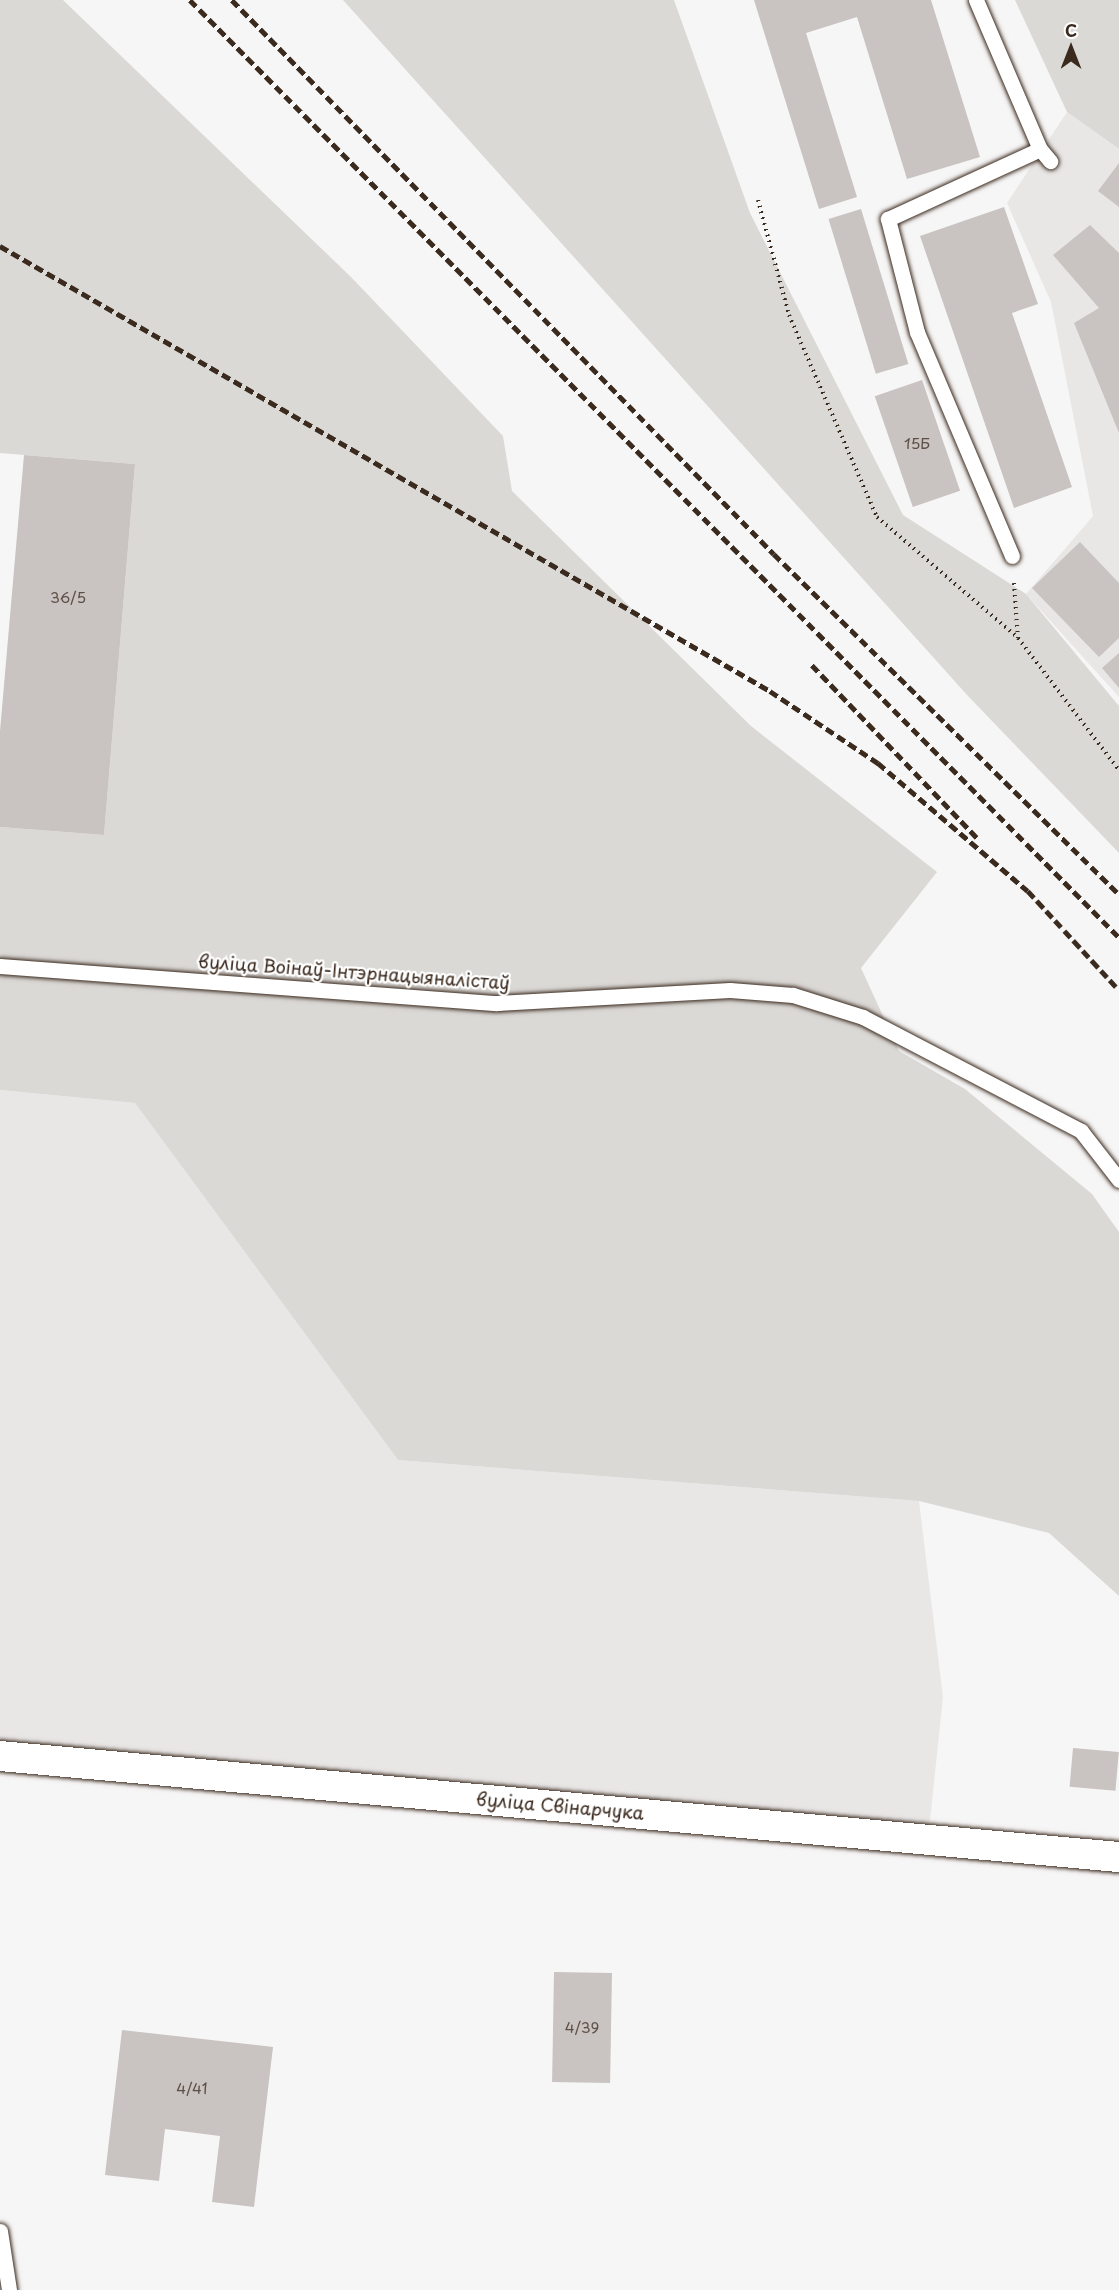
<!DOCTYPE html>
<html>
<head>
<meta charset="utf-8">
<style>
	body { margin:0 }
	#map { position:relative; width:1119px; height:2290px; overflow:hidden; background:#f7f6f6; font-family:"Playpen Sans",sans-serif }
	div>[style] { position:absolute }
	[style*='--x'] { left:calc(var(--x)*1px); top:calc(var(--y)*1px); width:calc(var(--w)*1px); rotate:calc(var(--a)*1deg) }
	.built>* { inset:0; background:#e9e7e6 }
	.green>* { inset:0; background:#dbd9d6 }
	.building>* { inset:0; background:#c9c3c1; transform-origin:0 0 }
	.path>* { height:4px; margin-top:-2px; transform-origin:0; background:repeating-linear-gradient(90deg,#3b2a1e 0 1.5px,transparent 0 6px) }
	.roads { filter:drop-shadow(0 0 2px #3b2a1e) drop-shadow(0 0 2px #3b2a1e) }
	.service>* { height:15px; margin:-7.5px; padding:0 7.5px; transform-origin:7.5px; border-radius:7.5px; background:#fff }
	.minor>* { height:30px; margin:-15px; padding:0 15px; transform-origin:15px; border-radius:15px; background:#fff }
	.rail>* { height:4.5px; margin-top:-2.25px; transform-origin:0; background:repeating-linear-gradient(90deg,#3b2a1e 0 9px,transparent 0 13.5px) }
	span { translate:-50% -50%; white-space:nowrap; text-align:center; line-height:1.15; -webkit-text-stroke:4.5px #fff; paint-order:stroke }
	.number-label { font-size:15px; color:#5e5047 }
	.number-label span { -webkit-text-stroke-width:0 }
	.street-label { font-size:18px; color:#3b2a1e }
	.north { position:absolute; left:1041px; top:18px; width:60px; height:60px; -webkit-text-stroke:4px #fff; paint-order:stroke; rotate:0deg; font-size:16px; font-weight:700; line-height:24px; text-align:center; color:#3b2a1e }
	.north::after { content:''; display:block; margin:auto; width:21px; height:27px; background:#3b2a1e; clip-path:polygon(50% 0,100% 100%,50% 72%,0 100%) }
</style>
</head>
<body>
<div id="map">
	<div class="built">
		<div style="clip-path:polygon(1067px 112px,1119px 149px,1119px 697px,1026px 594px,1093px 516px,1051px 302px,1007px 203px)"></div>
		<div style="clip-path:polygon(0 1090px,135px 1103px,398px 1460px,919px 1501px,943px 1697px,928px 1840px,0 1756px)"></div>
	</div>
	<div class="green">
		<div style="clip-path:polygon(0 0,63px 0,351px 277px,503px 436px,512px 491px,751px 726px,937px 872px,861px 968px,899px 1051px,965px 1089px,1092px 1194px,1119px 1232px,1119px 1596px,1049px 1533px,919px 1501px,398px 1460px,135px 1103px,0 1090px,0 827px,104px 835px,135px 464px,0 453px)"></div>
		<div style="clip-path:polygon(343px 0,674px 0,750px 213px,903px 515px,1026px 594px,1119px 706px,1119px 853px,968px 696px)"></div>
		<div style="clip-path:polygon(1015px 0,1119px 0,1119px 149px,1067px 112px)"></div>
	</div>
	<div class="building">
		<div style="clip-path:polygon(754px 0,931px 0,980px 157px,907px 179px,857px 17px,806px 33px,857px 197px,819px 209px)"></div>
		<div style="clip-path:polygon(1119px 163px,1119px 207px,1098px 191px)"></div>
		<div style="clip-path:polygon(1004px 207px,1038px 304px,1012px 313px,1072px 487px,1014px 508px,920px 236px)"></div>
		<div style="left:861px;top:209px;width:162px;height:34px;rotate:73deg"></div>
		<div style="clip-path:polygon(1090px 225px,1119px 253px,1119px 433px,1074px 323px,1099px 308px,1053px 255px)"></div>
		<div style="left:922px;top:380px;width:117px;height:50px;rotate:71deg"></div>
		<div style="clip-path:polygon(24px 455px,135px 464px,104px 835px,0 827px,0 731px)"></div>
		<div style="clip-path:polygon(1080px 542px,1119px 583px,1119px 638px,1099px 657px,1032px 588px)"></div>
		<div style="clip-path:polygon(1119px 653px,1119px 688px,1102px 668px)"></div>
		<div style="left:1073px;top:1748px;width:46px;height:39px;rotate:5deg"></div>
		<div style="left:554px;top:1972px;width:58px;height:110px;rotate:1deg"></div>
		<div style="clip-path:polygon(122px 2030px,273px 2047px,254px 2207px,212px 2202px,220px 2136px,165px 2129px,159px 2181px,105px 2175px)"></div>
	</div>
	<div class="path">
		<div style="--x:758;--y:200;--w:119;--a:74.9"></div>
		<div style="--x:789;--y:315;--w:220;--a:66.5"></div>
		<div style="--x:877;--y:517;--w:186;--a:40.6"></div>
		<div style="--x:1014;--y:583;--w:55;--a:85.8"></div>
		<div style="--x:1018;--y:638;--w:166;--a:52.6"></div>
	</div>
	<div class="roads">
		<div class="service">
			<div style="--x:976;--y:0;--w:162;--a:66.8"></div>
			<div style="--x:1040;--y:149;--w:16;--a:50"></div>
			<div style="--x:1012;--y:556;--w:243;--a:-113"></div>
			<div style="--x:917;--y:332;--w:117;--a:-104.4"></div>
			<div style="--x:888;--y:219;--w:167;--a:-24.7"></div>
			<div style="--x:0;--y:966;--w:498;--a:4.3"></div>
			<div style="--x:497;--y:1003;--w:233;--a:-3.2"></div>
			<div style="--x:730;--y:990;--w:63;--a:4.5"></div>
			<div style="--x:793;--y:995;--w:73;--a:17.4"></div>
			<div style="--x:863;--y:1017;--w:246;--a:27.6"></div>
			<div style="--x:1081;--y:1131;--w:62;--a:52.2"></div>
			<div style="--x:0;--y:2231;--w:60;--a:81.3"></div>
		</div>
		<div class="minor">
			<div style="--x:0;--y:1756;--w:1124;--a:5.16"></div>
		</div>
	</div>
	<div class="rail">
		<div style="--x:190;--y:0;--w:1319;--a:45.25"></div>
		<div style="--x:232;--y:0;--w:775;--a:45.63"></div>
		<div style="--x:774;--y:554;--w:484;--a:44.6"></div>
		<div style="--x:0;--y:246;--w:889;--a:30.02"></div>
		<div style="--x:770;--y:691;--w:130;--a:33.7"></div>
		<div style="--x:878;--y:763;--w:197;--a:40.5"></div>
		<div style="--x:1028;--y:891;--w:134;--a:47.4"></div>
		<div style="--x:812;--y:665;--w:240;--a:46.3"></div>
	</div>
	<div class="number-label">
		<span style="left:917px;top:443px">15Б</span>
		<span style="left:68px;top:597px">36/5</span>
		<span style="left:582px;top:2027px">4/39</span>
		<span style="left:192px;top:2088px">4/41</span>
	</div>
	<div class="street-label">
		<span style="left:354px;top:972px;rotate:4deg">вуліца Воінаў-Інтэрнацыяналістаў</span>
		<span style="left:560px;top:1806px;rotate:5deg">вуліца Свінарчука</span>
	</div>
	<div class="north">С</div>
</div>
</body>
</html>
